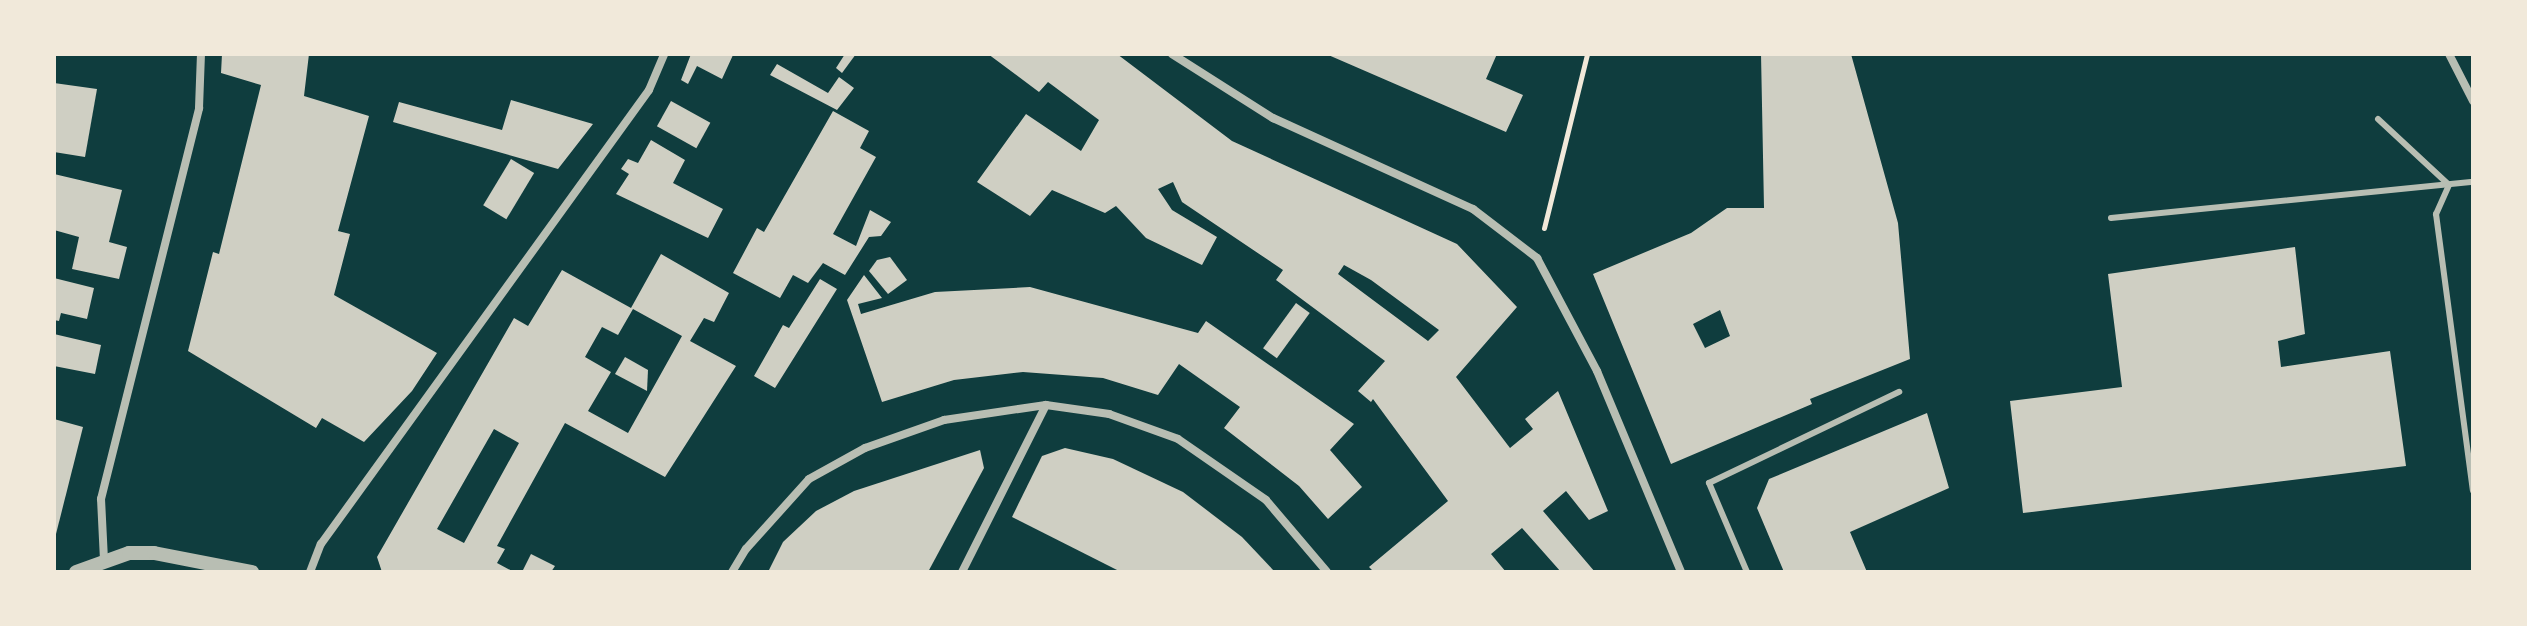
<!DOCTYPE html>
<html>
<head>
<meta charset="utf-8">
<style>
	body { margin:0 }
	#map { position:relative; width:2527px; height:626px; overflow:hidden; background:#0f3d3e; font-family:Overpass,sans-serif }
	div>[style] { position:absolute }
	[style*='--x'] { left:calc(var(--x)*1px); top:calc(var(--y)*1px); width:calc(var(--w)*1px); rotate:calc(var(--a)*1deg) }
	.building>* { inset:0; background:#cfcfc3; transform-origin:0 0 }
	.path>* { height:5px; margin:-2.5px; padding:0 2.5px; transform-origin:2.5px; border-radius:2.5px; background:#f1e9da }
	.service>* { height:6px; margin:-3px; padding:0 3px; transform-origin:3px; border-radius:3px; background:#b8beb3 }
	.minor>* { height:8px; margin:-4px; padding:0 4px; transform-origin:4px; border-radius:4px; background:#b8beb3 }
	.tertiary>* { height:14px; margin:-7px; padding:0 7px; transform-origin:7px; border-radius:7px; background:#b8beb3 }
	span { translate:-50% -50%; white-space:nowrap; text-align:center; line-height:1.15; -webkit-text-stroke:8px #f1e9da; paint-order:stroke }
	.frame { position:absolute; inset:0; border:56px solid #f1e9da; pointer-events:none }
</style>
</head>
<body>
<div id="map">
	<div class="building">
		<div style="clip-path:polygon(222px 54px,309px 54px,304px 96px,369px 116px,338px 231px,350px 234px,334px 295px,437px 353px,412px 391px,364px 442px,322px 418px,316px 428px,188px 351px,213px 252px,219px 254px,261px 85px,221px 73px)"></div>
		<div style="clip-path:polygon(691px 54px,732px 54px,733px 55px,722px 79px,697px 66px,688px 84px,681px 80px)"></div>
		<div style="clip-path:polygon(845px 54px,856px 54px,842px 73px,836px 68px)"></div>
		<div style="clip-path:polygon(evenodd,988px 54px,1117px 54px,1232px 141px,1457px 244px,1517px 307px,1456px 377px,1510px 448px,1533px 429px,1525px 419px,1558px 391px,1608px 511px,1589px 520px,1566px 491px,1543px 511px,1595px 572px,1561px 572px,1522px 528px,1491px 554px,1506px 572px,1374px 572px,1369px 567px,1448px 501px,1373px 399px,1371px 402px,1358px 391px,1385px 361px,1276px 280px,1283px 270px,1182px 202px,1173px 182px,1158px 189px,1172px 210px,1217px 237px,1202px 265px,1146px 238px,1116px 206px,1105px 213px,1052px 190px,1030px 216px,977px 182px,1026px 114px,1081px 151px,1099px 120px,1048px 82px,1039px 92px,988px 54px,1344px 265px,1371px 280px,1439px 330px,1428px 341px,1338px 274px,1344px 265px)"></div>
		<div style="clip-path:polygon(1326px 54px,1497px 54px,1486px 79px,1523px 95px,1506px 132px)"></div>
		<div style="clip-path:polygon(evenodd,1761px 54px,1851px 54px,1898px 223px,1910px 359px,1810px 399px,1812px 404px,1671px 464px,1593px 274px,1691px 233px,1727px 208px,1764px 208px,1761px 54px,1720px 310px,1730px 336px,1705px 348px,1693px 324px,1720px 310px)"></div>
		<div style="clip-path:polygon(777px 64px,828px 93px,839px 77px,854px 88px,837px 110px,770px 75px)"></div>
		<div style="clip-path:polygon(54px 83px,97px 89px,85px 157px,54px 152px)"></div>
		<div style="clip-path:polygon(511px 100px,593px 124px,558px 169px,393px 122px,399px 102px,502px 130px)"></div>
		<div style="left:671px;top:101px;width:45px;height:29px;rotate:29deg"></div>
		<div style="clip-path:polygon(833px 111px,869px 131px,860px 148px,876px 157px,833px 234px,856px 246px,870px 210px,891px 222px,881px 236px,869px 237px,845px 275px,823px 263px,808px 283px,793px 275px,780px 298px,733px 273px,757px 228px,764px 232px)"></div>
		<div style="clip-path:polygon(651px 140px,685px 160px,673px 183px,723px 209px,708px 238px,616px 194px,629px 174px,621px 169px,628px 159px,638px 163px)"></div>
		<div style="left:511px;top:159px;width:27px;height:54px;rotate:31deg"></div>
		<div style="clip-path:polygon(54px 174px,122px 190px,109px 242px,127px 247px,119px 279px,72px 269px,79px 237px,54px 230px)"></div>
		<div style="clip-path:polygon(2295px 247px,2305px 334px,2278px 341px,2281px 367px,2390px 351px,2406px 466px,2023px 513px,2010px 401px,2122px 387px,2108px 274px)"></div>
		<div style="clip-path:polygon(evenodd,661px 254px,729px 293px,714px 322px,704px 318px,690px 341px,736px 366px,665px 477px,565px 423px,497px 546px,505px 549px,497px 563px,514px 572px,382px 572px,377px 557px,514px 318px,528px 326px,562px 270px,631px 308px,661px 254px,633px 309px,682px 336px,628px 433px,588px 411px,611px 372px,585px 357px,602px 327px,618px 335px,633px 309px,661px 254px,494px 429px,519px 443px,464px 543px,437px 529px,494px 429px)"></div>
		<div style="clip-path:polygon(890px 257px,907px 280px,888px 294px,869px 271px,877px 260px)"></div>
		<div style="clip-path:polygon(864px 275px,882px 298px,858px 304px,861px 314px,935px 292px,1030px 287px,1198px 333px,1206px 321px,1354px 424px,1330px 450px,1362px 487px,1328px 519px,1299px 486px,1224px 428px,1240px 407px,1179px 364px,1158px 395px,1103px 378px,1023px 372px,954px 380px,882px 402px,847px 300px)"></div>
		<div style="clip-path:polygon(54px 278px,94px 288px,87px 319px,61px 313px,59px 321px,54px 320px)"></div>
		<div style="clip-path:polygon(820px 279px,837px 289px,775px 388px,754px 376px,783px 325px,789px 328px)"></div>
		<div style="left:1296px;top:303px;width:17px;height:56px;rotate:36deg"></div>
		<div style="clip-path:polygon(54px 334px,101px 345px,95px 374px,54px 366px)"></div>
		<div style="clip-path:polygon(625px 357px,648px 370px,647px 391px,615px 374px)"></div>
		<div style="clip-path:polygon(1927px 413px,1949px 488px,1850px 532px,1867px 572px,1784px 572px,1757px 508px,1769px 479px)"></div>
		<div style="clip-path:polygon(54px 419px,83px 427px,55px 538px,54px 538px)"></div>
		<div style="clip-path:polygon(1065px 448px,1113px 459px,1183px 492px,1242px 537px,1275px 572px,1121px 572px,1012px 517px,1042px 456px)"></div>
		<div style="clip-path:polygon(980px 450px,984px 468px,928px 572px,768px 572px,783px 542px,816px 511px,854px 491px)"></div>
		<div style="clip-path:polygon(531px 554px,555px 566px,551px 572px,522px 572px)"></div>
	</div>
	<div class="path">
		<div style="--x:1544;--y:228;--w:179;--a:-76.1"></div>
	</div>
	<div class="service">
		<div style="--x:2378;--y:119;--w:97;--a:42.9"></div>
		<div style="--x:2449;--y:185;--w:32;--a:114"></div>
		<div style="--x:2436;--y:214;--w:279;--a:82.4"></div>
		<div style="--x:2111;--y:218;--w:364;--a:-5.7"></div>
		<div style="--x:1747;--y:572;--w:97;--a:-113.1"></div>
		<div style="--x:1709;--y:483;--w:211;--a:-25.6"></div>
	</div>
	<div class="minor">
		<div style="--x:1172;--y:54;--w:120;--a:32.4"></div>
		<div style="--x:1273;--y:118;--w:220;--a:24.5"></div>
		<div style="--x:1473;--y:209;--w:81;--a:37.4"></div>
		<div style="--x:1537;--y:258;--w:128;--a:62"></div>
		<div style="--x:1597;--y:371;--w:218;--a:67.3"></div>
		<div style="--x:2449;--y:54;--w:53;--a:62.9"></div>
		<div style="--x:104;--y:560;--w:61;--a:-92.8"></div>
		<div style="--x:101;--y:499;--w:403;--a:-75.9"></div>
		<div style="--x:199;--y:108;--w:54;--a:-87.9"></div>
		<div style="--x:310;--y:572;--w:30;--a:-69"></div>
		<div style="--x:321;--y:544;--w:560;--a:-54.15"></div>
		<div style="--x:649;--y:90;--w:39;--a:-67"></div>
		<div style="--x:732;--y:572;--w:27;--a:-59"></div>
		<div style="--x:746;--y:549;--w:94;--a:-48"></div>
		<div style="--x:809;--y:479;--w:64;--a:-29"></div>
		<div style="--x:865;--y:448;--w:84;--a:-19.5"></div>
		<div style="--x:944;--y:420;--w:103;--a:-8.4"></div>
		<div style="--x:1046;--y:405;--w:64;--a:8.1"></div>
		<div style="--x:1109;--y:414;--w:73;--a:19.9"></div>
		<div style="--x:1178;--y:439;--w:107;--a:34.7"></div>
		<div style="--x:1266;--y:500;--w:94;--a:49.7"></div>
		<div style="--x:962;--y:572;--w:187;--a:-63.3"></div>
	</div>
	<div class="tertiary">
		<div style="--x:76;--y:572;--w:56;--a:-19.7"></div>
		<div style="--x:129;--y:553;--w:25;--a:0"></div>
		<div style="--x:154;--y:553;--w:100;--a:11"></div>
	</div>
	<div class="frame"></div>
</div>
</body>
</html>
